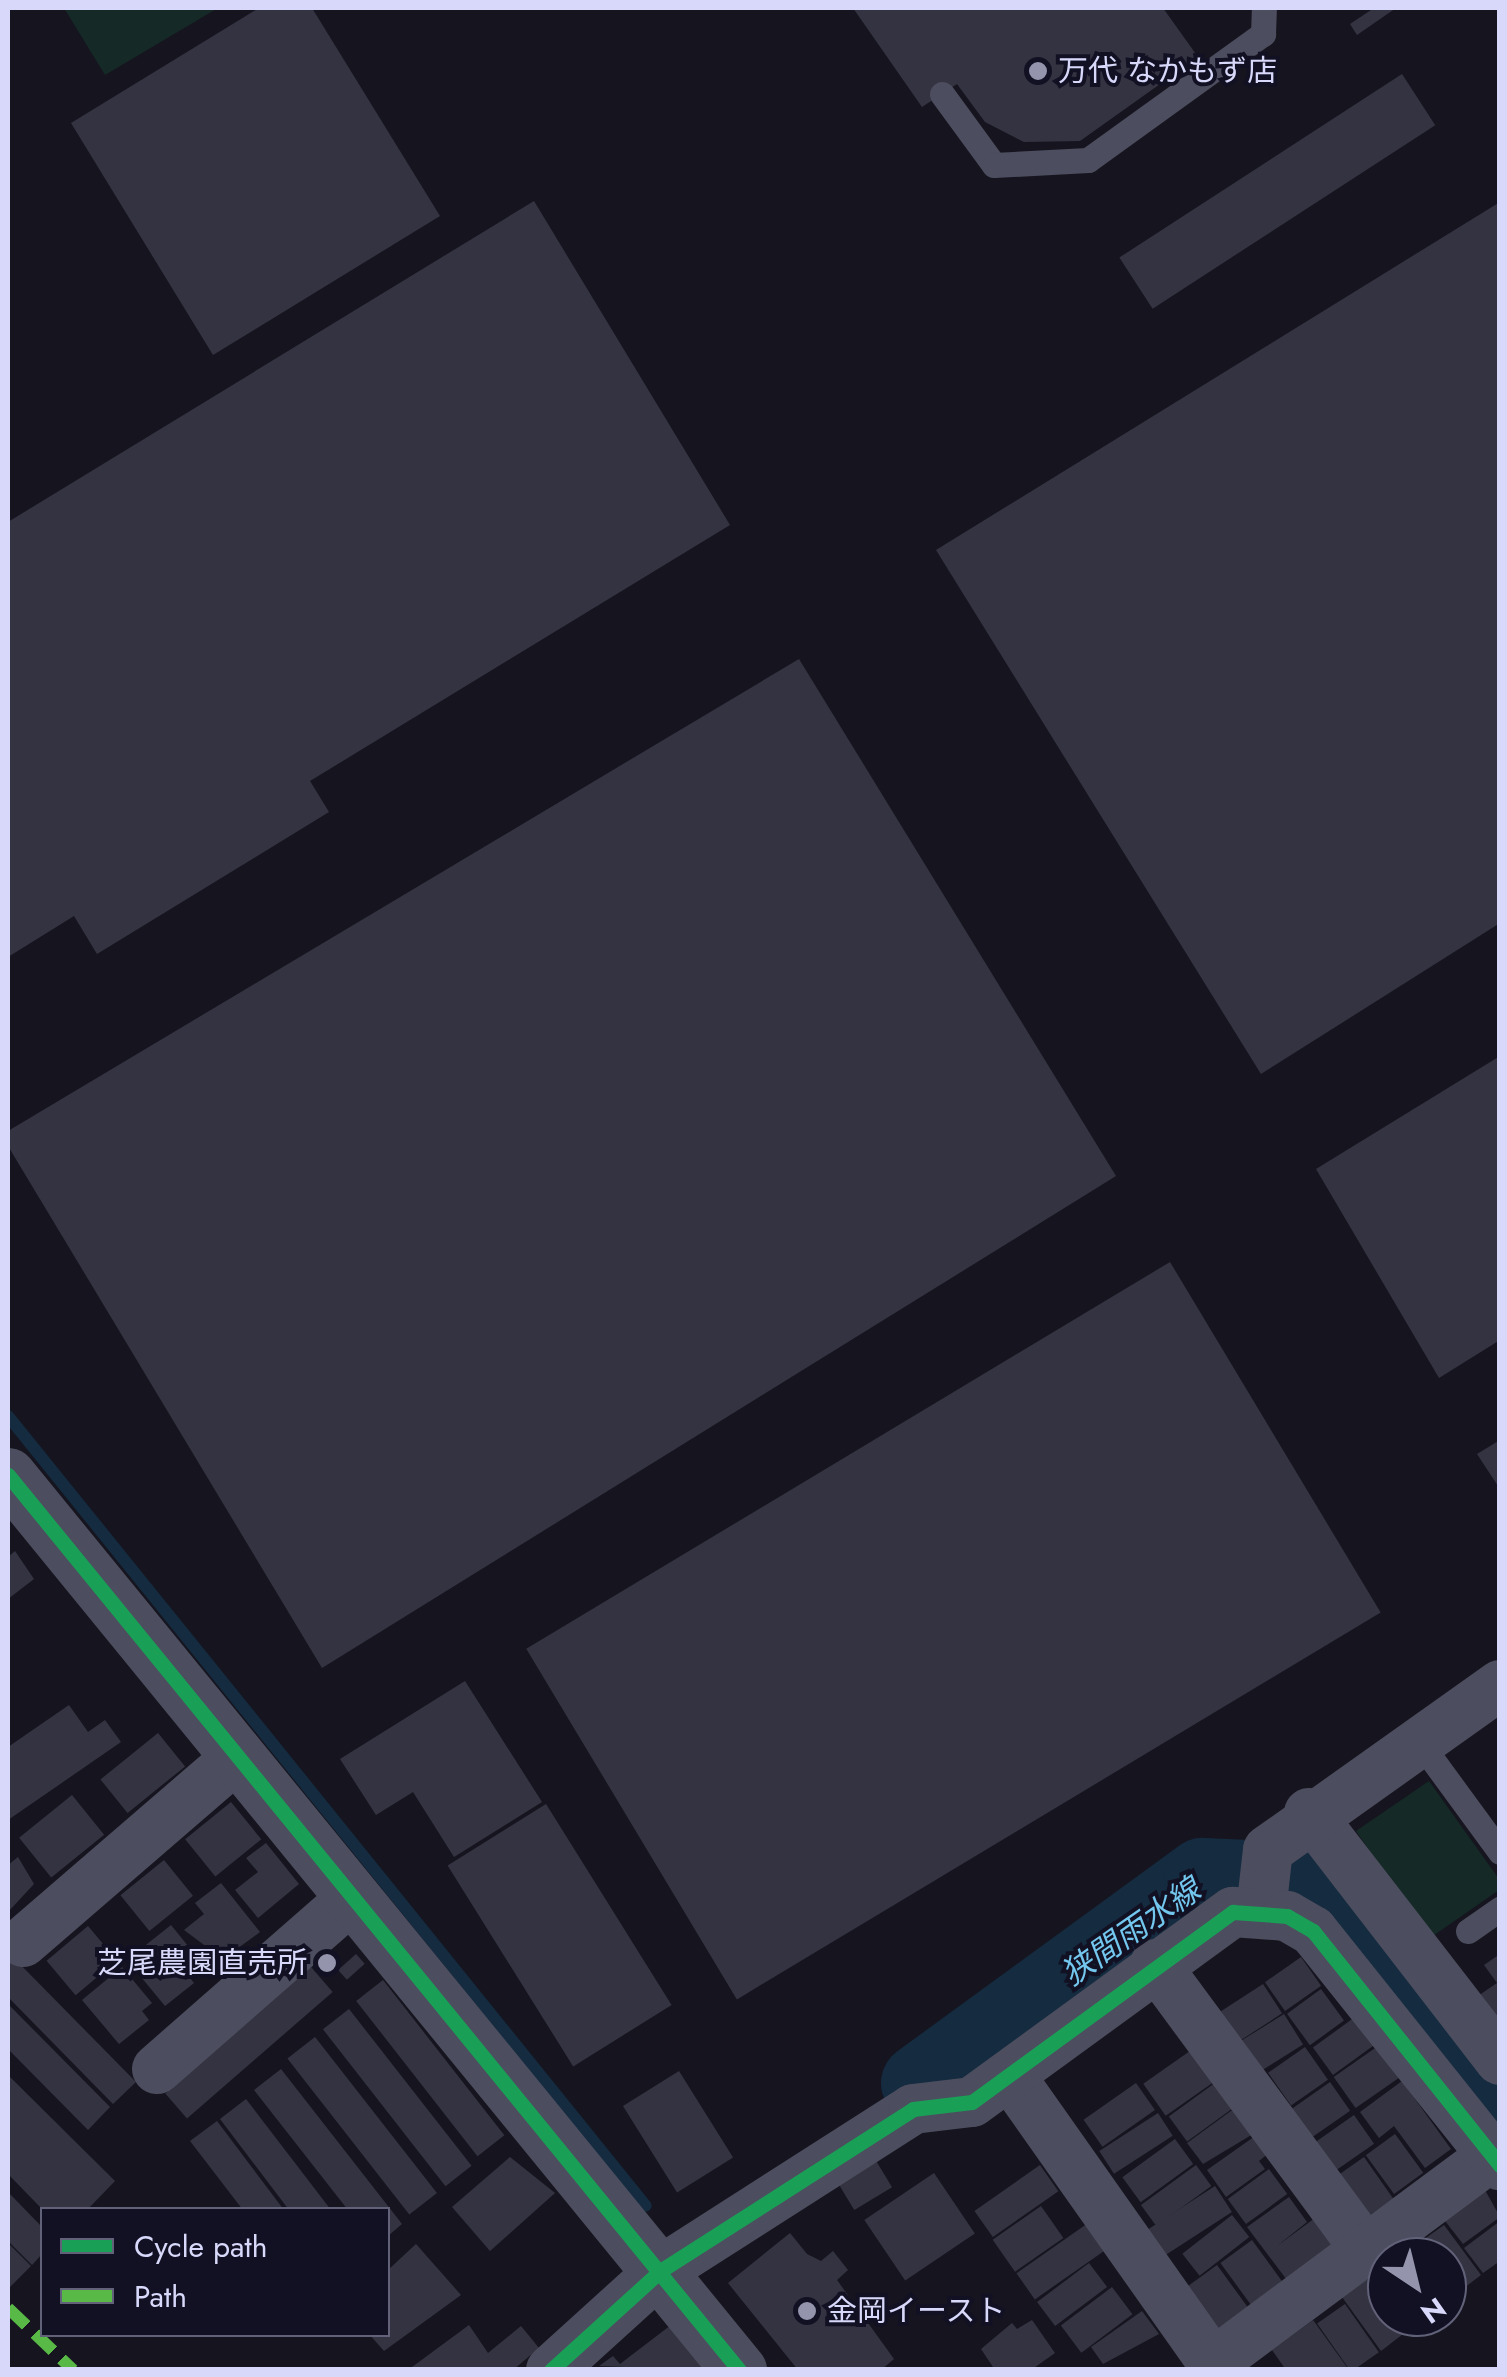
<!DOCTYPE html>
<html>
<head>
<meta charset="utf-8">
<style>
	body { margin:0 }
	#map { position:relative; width:1507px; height:2377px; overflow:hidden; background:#16151f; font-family:Jost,"Noto Sans JP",sans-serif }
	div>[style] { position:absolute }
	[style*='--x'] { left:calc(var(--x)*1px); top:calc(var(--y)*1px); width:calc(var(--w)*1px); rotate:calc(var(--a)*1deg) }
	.green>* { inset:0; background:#152927 }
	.stream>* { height:12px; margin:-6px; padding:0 6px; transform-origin:6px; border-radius:6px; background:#142b40 }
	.river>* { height:78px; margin:-39px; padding:0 39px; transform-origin:39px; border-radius:39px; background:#142b40 }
	.building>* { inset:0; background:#343341; transform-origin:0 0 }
	.service>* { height:25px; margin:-12.5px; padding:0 12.5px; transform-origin:12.5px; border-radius:12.5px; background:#4c4d5e }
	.minor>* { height:50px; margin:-25px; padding:0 25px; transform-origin:25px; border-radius:25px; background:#4c4d5e }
	.tertiary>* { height:55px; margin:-27.5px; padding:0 27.5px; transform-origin:27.5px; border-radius:27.5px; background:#4c4d5e }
	.quiet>* { height:12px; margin-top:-6px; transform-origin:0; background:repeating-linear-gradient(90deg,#58b947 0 25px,transparent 0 37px) }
	.cycleway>* { height:15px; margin:-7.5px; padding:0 7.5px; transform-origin:7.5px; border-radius:7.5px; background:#1a9f57 }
	.dots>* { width:28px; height:28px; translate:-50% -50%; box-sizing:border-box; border:5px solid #121123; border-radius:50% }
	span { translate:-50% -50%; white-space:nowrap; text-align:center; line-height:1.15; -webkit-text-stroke:8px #121123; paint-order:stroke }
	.poi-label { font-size:30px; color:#d8d9fa }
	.left { translate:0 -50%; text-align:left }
	.right { translate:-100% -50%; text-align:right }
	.water-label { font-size:32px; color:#73c6ed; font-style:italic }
	.frame { position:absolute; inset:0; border:10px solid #d8d9fa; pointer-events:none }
	.legend { position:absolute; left:40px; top:2207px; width:350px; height:130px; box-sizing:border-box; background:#121123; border:2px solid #616179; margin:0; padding:12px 18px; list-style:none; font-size:30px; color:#d8d9fa }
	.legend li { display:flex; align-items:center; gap:20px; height:50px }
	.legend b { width:50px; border:2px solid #616179 }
	.north { position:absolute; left:1367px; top:2237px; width:100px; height:100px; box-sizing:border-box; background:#121123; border:2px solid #616179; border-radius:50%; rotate:145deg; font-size:28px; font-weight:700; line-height:40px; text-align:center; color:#d8d9fa }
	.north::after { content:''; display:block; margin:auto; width:35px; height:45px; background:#9494ad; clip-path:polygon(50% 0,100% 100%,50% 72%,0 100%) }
</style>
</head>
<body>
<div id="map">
	<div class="green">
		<div style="clip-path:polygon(64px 8px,218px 8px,105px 75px)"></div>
		<div style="clip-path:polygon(1429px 1781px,1499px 1879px,1499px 1890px,1430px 1938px,1356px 1831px)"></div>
	</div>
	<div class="stream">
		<div style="--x:8;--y:1416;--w:1015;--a:51.08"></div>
	</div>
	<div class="river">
		<div style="--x:920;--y:2083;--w:350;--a:-36.1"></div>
		<div style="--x:1203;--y:1877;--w:114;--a:2.5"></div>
		<div style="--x:1317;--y:1882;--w:297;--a:52"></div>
	</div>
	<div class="building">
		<div style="clip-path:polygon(259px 8px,312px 8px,440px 216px,213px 355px,71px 123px)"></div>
		<div style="clip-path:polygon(853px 8px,1163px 8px,1198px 57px,1080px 141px,1024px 142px,985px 122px,957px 84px,922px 107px)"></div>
		<div style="clip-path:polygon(1374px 8px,1396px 8px,1357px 35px,1350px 24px)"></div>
		<div style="left:1402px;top:74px;width:61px;height:337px;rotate:57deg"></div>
		<div style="clip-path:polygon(534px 201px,730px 525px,310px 781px,329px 812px,97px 954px,74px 916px,8px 957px,8px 522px)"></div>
		<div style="clip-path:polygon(1500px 202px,1500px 923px,1261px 1074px,936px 550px)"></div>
		<div style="clip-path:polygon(799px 659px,1116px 1176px,322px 1668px,8px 1146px,8px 1131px)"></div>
		<div style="clip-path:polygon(1500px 1056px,1500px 1340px,1439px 1378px,1316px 1169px)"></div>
		<div style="left:1170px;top:1262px;width:409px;height:751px;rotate:59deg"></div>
		<div style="clip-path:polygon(1500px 1440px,1500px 1489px,1477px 1454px)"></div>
		<div style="clip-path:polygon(15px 1551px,34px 1579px,8px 1599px,8px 1557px)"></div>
		<div style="clip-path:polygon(465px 1681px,542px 1802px,454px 1857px,413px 1792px,376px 1815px,340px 1759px)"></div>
		<div style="clip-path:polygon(69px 1705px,88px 1732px,105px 1720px,121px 1742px,8px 1820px,8px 1747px)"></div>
		<div style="left:158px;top:1733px;width:43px;height:74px;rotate:51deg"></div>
		<div style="left:72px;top:1795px;width:51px;height:68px;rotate:51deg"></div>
		<div style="left:231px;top:1802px;width:48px;height:59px;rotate:51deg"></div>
		<div style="left:546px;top:1804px;width:237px;height:116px;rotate:58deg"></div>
		<div style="clip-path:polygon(266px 1843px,299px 1884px,258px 1918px,235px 1890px,258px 1872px,246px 1858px)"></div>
		<div style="clip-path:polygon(18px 1857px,34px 1884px,8px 1912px,8px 1865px)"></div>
		<div style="left:164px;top:1860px;width:46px;height:56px;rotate:51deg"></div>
		<div style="clip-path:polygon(221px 1883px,260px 1932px,223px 1959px,184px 1930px,204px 1914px,195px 1903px)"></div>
		<div style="clip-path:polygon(171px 1925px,201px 1962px,187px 1974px,194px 1983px,165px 2006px,127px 1960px)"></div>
		<div style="left:88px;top:1926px;width:45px;height:54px;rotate:50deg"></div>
		<div style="clip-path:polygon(8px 1952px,136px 2082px,113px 2104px,8px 1997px)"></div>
		<div style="left:356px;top:1954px;width:13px;height:24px;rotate:48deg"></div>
		<div style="clip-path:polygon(1500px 1954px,1500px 2029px,1475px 1998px,1497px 1983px,1484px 1965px)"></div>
		<div style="left:1301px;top:1957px;width:35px;height:44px;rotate:55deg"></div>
		<div style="clip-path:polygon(122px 1967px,152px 2003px,142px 2011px,149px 2020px,119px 2044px,82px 2000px)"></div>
		<div style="left:311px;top:1967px;width:33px;height:193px;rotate:49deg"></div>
		<div style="left:383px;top:1980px;width:197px;height:34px;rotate:52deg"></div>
		<div style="left:1263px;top:1984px;width:35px;height:52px;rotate:57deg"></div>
		<div style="left:1321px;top:1989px;width:39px;height:42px;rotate:54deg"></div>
		<div style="clip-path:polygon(8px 2004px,110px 2107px,88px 2130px,8px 2049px)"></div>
		<div style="left:349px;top:2009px;width:199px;height:33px;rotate:52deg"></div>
		<div style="left:1284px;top:2014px;width:36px;height:54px;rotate:58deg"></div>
		<div style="left:1355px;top:2017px;width:34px;height:52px;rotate:54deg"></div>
		<div style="left:315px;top:2037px;width:198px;height:35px;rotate:52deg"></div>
		<div style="left:1378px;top:2046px;width:38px;height:54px;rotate:55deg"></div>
		<div style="left:1305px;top:2047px;width:40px;height:45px;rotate:55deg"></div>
		<div style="left:1190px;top:2051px;width:39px;height:57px;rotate:55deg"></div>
		<div style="clip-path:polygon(281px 2069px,402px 2224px,388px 2236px,388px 2210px,348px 2210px,254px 2090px)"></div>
		<div style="left:679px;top:2071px;width:102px;height:66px;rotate:58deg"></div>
		<div style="clip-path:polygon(8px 2075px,115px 2181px,87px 2210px,43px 2210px,8px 2174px)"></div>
		<div style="left:1219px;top:2080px;width:31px;height:62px;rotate:54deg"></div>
		<div style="clip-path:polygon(1402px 2081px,1451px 2149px,1425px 2168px,1394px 2126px,1379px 2138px,1360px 2112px)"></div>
		<div style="left:1330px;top:2082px;width:35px;height:53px;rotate:55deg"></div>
		<div style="left:1136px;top:2083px;width:33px;height:64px;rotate:55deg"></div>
		<div style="clip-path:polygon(246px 2099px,331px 2210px,289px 2210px,220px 2119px)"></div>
		<div style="clip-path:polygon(1235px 2108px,1253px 2134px,1203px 2164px,1187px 2143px)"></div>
		<div style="left:1158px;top:2113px;width:27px;height:70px;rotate:57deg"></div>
		<div style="left:1354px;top:2115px;width:35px;height:53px;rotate:55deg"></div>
		<div style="clip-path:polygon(217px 2121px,284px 2210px,243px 2210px,190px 2141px)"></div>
		<div style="clip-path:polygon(1258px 2134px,1270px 2152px,1259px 2161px,1265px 2169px,1226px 2197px,1207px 2170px)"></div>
		<div style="left:1395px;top:2134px;width:48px;height:36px;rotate:54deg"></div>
		<div style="left:1175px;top:2139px;width:31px;height:65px;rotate:54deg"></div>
		<div style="clip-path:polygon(510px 2157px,555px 2193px,490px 2251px,452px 2207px)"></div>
		<div style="left:1364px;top:2157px;width:51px;height:36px;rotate:55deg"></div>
		<div style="left:875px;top:2159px;width:33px;height:44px;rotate:59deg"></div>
		<div style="left:1040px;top:2165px;width:32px;height:80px;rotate:55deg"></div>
		<div style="left:1196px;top:2165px;width:26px;height:68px;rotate:54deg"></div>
		<div style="left:1269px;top:2169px;width:31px;height:51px;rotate:54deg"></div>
		<div style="left:934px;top:2173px;width:73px;height:84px;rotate:56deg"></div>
		<div style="left:1215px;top:2186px;width:31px;height:86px;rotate:57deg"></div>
		<div style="clip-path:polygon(1485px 2190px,1500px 2217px,1463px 2244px,1442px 2217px)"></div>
		<div style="clip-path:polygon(8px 2192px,42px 2227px,42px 2254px,32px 2265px,8px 2241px)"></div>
		<div style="clip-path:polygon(1289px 2197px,1307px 2222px,1277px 2246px,1315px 2218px,1331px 2240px,1331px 2255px,1290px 2284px,1247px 2227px)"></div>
		<div style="left:1041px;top:2206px;width:39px;height:59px;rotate:55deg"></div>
		<div style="left:1232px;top:2215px;width:28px;height:63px;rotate:52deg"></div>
		<div style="left:1091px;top:2221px;width:32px;height:91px;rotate:55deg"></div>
		<div style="clip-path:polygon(1500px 2221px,1500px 2261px,1483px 2273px,1464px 2248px)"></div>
		<div style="clip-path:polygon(1444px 2225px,1481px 2275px,1460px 2291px,1447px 2257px,1423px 2240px)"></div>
		<div style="clip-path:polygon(790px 2233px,807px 2254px,821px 2261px,833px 2251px,848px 2270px,837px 2280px,894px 2359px,881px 2370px,798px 2370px,728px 2283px)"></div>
		<div style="clip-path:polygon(1416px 2236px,1432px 2257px,1394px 2257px)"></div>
		<div style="left:1252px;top:2240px;width:52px;height:39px;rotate:54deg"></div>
		<div style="clip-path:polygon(8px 2243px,31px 2266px,8px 2289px)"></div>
		<div style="clip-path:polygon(416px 2244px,461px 2295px,384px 2351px,369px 2334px,388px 2334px,388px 2270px)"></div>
		<div style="left:1089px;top:2263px;width:30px;height:65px;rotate:53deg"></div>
		<div style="left:1217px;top:2265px;width:52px;height:41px;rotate:54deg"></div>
		<div style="clip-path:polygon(1387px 2268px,1387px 2317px,1425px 2317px,1381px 2351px,1342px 2297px,1367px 2279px,1382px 2300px,1373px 2286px)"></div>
		<div style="left:1112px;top:2287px;width:34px;height:64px;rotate:53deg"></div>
		<div style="left:1345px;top:2304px;width:59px;height:34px;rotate:55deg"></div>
		<div style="clip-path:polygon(1142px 2311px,1159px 2334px,1103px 2364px,1091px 2347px)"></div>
		<div style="clip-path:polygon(1032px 2320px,1055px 2353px,1031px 2370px,995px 2370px,981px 2349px,1012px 2323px,1017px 2329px)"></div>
		<div style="clip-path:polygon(1313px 2320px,1349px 2370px,1286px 2370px,1272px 2350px)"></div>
		<div style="clip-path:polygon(469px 2325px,488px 2353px,521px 2326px,539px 2348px,513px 2370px,408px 2370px)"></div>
		<div style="clip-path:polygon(671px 2325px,704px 2370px,599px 2366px,613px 2356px,620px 2364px)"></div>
	</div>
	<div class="service">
		<div style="--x:942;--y:94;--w:88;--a:53.8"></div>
		<div style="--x:994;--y:165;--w:94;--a:-3"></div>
		<div style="--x:1088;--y:160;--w:216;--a:-35.8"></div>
		<div style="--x:1263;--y:34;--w:26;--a:-88"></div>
		<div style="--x:1418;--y:1740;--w:139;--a:53.8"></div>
		<div style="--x:1468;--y:1931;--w:39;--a:-35"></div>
	</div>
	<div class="minor">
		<div style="--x:1309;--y:1813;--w:312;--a:52.3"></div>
		<div style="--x:1261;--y:1911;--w:61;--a:-83.5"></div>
		<div style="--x:1268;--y:1850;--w:285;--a:-35.4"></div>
		<div style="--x:23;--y:1942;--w:283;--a:-40.8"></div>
		<div style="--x:1155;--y:1964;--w:355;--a:53.6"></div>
		<div style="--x:157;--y:2069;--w:259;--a:-41.2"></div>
		<div style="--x:1011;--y:2077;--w:350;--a:54.8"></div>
		<div style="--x:1213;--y:2363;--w:347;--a:-36.6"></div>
		<div style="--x:551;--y:2370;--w:147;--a:-42.2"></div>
		<div style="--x:660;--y:2271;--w:300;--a:-32.6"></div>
		<div style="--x:913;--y:2109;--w:59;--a:-6.8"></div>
		<div style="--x:972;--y:2102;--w:323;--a:-36.1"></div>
		<div style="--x:1233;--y:1912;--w:54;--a:4.2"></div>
		<div style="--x:1287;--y:1916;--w:30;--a:30"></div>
		<div style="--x:1313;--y:1931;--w:300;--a:51.4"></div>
	</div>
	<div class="tertiary">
		<div style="--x:8;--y:1475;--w:1156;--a:50.76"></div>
	</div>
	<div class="quiet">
		<div style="--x:8;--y:2308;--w:90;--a:43.6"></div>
	</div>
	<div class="cycleway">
		<div style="--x:8;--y:1475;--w:1156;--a:50.76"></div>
		<div style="--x:551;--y:2370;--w:147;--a:-42.2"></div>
		<div style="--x:660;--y:2271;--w:300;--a:-32.6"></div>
		<div style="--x:913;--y:2109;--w:59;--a:-6.8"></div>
		<div style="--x:972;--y:2102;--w:323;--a:-36.1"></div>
		<div style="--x:1233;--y:1912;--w:54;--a:4.2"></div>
		<div style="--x:1287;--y:1916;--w:30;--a:30"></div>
		<div style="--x:1313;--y:1931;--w:300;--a:51.4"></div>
	</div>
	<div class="dots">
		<div style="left:1038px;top:71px;background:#9494ad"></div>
		<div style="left:327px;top:1963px;background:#9494ad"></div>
		<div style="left:807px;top:2311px;background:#9494ad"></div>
	</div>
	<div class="poi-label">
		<span class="left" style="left:1058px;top:71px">万代 なかもず店</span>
		<span class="right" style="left:307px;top:1963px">芝尾農園直売所</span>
		<span class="left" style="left:827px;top:2311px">金岡イースト</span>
	</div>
	<div class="water-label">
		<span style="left:1131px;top:1932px;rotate:-35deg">狭間雨水線</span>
	</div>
	<div class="frame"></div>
	<ul class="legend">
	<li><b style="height:12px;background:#1a9f57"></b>Cycle path</li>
	<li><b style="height:12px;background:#58b947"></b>Path</li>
	</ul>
	<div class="north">N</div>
</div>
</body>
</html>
